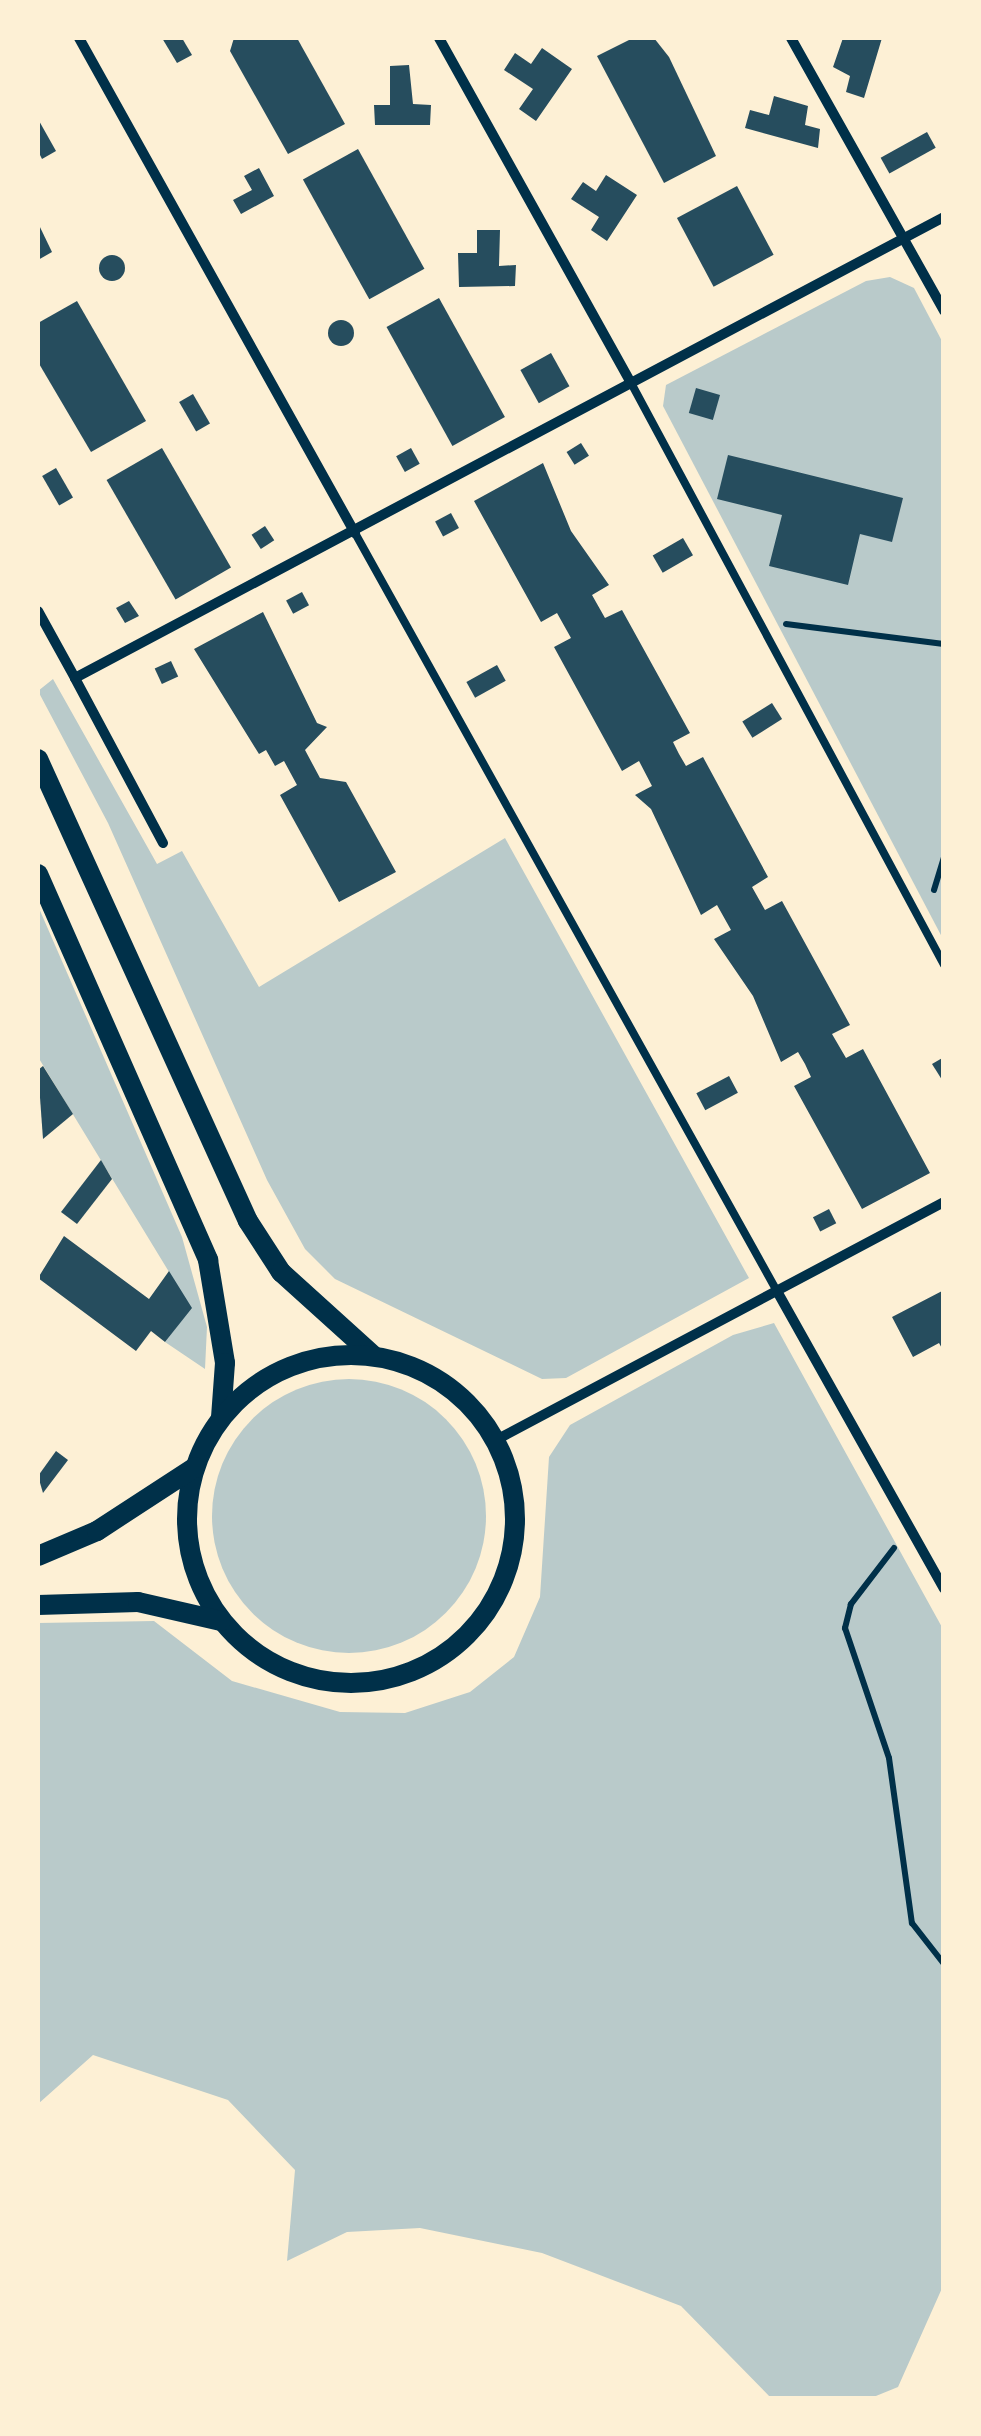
<!DOCTYPE html>
<html>
<head>
<meta charset="utf-8">
<style>
	body { margin:0 }
	#map { position:relative; width:981px; height:2436px; overflow:hidden; background:#fdf0d5; font-family:Barlow,sans-serif }
	div>[style] { position:absolute }
	[style*='--x'] { left:calc(var(--x)*1px); top:calc(var(--y)*1px); width:calc(var(--w)*1px); rotate:calc(var(--a)*1deg) }
	.green>* { inset:0; background:#b9caca }
	.round { border-radius:50% }
	.building>* { inset:0; background:#264d5e; transform-origin:0 0 }
	.path>* { height:6px; margin:-3px; padding:0 3px; transform-origin:3px; border-radius:3px; background:#003049 }
	.service>* { height:8px; margin:-4px; padding:0 4px; transform-origin:4px; border-radius:4px; background:#003049 }
	.minor>* { height:10px; margin:-5px; padding:0 5px; transform-origin:5px; border-radius:5px; background:#003049 }
	.secondary>* { height:20px; margin:-10px; padding:0 10px; transform-origin:10px; border-radius:10px; background:#003049 }
	.secondary>.ring { margin:-10px; padding:0; box-sizing:content-box; background:none; border:20px solid #003049; border-radius:50% }
	span { translate:-50% -50%; white-space:nowrap; text-align:center; line-height:1.15; -webkit-text-stroke:8px #fdf0d5; paint-order:stroke }
	.frame { position:absolute; inset:0; border:40px solid #fdf0d5; pointer-events:none }
</style>
</head>
<body>
<div id="map">
	<div class="green">
		<div style="clip-path:polygon(890px 277px,914px 288px,943px 343px,943px 939px,663px 406px,666px 385px,866px 281px)"></div>
		<div style="clip-path:polygon(53px 679px,157px 864px,182px 851px,259px 987px,505px 838px,749px 1278px,566px 1378px,542px 1379px,335px 1279px,305px 1249px,267px 1180px,108px 823px,38px 691px)"></div>
		<div style="clip-path:polygon(38px 906px,182px 1237px,207px 1327px,205px 1369px,165px 1342px,191px 1308px,38px 1057px)"></div>
		<div style="clip-path:polygon(774px 1323px,943px 1629px,943px 2286px,898px 2387px,871px 2398px,771px 2398px,681px 2306px,542px 2253px,420px 2228px,347px 2232px,287px 2261px,295px 2170px,228px 2100px,93px 2055px,38px 2104px,38px 1623px,154px 1621px,232px 1681px,340px 1712px,405px 1713px,470px 1692px,514px 1657px,540px 1597px,549px 1457px,570px 1425px,733px 1335px)"></div>
		<div class="round" style="left:212px;top:1379px;width:274px;height:274px"></div>
	</div>
	<div class="building">
		<div style="clip-path:polygon(162px 38px,182px 38px,192px 55px,177px 63px)"></div>
		<div style="clip-path:polygon(234px 38px,297px 38px,345px 124px,288px 154px,230px 51px)"></div>
		<div style="clip-path:polygon(633px 38px,654px 38px,669px 57px,716px 156px,664px 183px,597px 56px)"></div>
		<div style="clip-path:polygon(843px 38px,882px 38px,864px 98px,846px 92px,850px 76px,833px 67px)"></div>
		<div style="clip-path:polygon(542px 48px,572px 69px,536px 121px,519px 109px,533px 89px,504px 70px,515px 53px,531px 64px)"></div>
		<div style="clip-path:polygon(409px 65px,413px 104px,431px 105px,430px 125px,375px 125px,374px 105px,390px 105px,390px 66px)"></div>
		<div style="clip-path:polygon(774px 96px,808px 106px,805px 125px,820px 129px,818px 148px,745px 128px,750px 110px,769px 115px)"></div>
		<div style="clip-path:polygon(38px 119px,56px 151px,42px 159px,38px 151px)"></div>
		<div style="left:927px;top:132px;width:18px;height:53px;rotate:61deg"></div>
		<div style="left:358px;top:149px;width:137px;height:63px;rotate:61deg"></div>
		<div style="clip-path:polygon(259px 168px,274px 196px,241px 214px,233px 200px,252px 190px,244px 176px)"></div>
		<div style="clip-path:polygon(606px 175px,637px 195px,607px 241px,591px 230px,599px 217px,571px 199px,583px 182px,596px 191px)"></div>
		<div style="left:737px;top:186px;width:78px;height:68px;rotate:62deg"></div>
		<div style="clip-path:polygon(38px 223px,52px 252px,38px 260px)"></div>
		<div style="clip-path:polygon(477px 230px,500px 230px,499px 266px,516px 265px,515px 286px,459px 287px,458px 253px,477px 253px)"></div>
		<div class="round" style="left:99px;top:255px;width:26px;height:26px"></div>
		<div style="left:439px;top:298px;width:136px;height:60px;rotate:61deg"></div>
		<div style="clip-path:polygon(77px 301px,146px 421px,91px 452px,38px 362px,38px 323px)"></div>
		<div class="round" style="left:328px;top:320px;width:26px;height:26px"></div>
		<div style="left:551px;top:353px;width:38px;height:35px;rotate:61deg"></div>
		<div style="left:696px;top:388px;width:25px;height:26px;rotate:16deg"></div>
		<div style="left:193px;top:394px;width:34px;height:16px;rotate:60deg"></div>
		<div style="left:581px;top:443px;width:15px;height:17px;rotate:58deg"></div>
		<div style="left:162px;top:448px;width:138px;height:64px;rotate:60deg"></div>
		<div style="left:411px;top:448px;width:18px;height:17px;rotate:61deg"></div>
		<div style="clip-path:polygon(728px 455px,903px 498px,892px 542px,860px 534px,848px 585px,769px 566px,782px 515px,717px 499px)"></div>
		<div style="clip-path:polygon(543px 463px,571px 531px,609px 585px,592px 595px,605px 618px,622px 610px,690px 733px,673px 742px,679px 754px,686px 766px,703px 757px,768px 877px,752px 887px,765px 910px,782px 901px,850px 1025px,832px 1034px,846px 1058px,863px 1049px,930px 1173px,862px 1209px,794px 1086px,811px 1077px,805px 1064px,798px 1052px,781px 1062px,753px 996px,714px 939px,731px 930px,717px 905px,701px 915px,651px 809px,635px 795px,652px 786px,639px 761px,622px 771px,554px 647px,571px 638px,557px 613px,541px 622px,474px 501px)"></div>
		<div style="left:56px;top:468px;width:34px;height:16px;rotate:60deg"></div>
		<div style="left:451px;top:513px;width:17px;height:18px;rotate:62deg"></div>
		<div style="left:265px;top:526px;width:17px;height:16px;rotate:57deg"></div>
		<div style="left:683px;top:538px;width:20px;height:35px;rotate:60deg"></div>
		<div style="left:302px;top:592px;width:15px;height:18px;rotate:62deg"></div>
		<div style="clip-path:polygon(129px 601px,139px 616px,125px 623px,116px 608px)"></div>
		<div style="clip-path:polygon(263px 612px,317px 723px,327px 727px,305px 750px,320px 778px,346px 782px,396px 872px,339px 902px,280px 795px,297px 785px,284px 761px,275px 766px,266px 750px,259px 754px,194px 649px)"></div>
		<div style="left:171px;top:661px;width:17px;height:18px;rotate:65deg"></div>
		<div style="left:497px;top:665px;width:18px;height:35px;rotate:61deg"></div>
		<div style="left:772px;top:703px;width:19px;height:35px;rotate:58deg"></div>
		<div style="clip-path:polygon(944px 1057px,944px 1083px,932px 1064px)"></div>
		<div style="clip-path:polygon(43px 1066px,73px 1114px,43px 1139px,38px 1070px)"></div>
		<div style="left:729px;top:1076px;width:19px;height:37px;rotate:62deg"></div>
		<div style="clip-path:polygon(101px 1160px,112px 1179px,77px 1224px,61px 1212px)"></div>
		<div style="left:829px;top:1209px;width:16px;height:18px;rotate:63deg"></div>
		<div style="clip-path:polygon(64px 1236px,149px 1299px,169px 1271px,192px 1308px,165px 1342px,151px 1331px,136px 1351px,38px 1278px)"></div>
		<div style="clip-path:polygon(944px 1290px,944px 1352px,939px 1343px,913px 1357px,892px 1317px)"></div>
		<div style="clip-path:polygon(56px 1451px,68px 1460px,43px 1493px,38px 1476px)"></div>
	</div>
	<div class="path">
		<div style="--x:786;--y:624;--w:159;--a:7.2"></div>
		<div style="--x:934;--y:890;--w:34;--a:-73"></div>
		<div style="--x:894;--y:1548;--w:71;--a:127.5"></div>
		<div style="--x:851;--y:1604;--w:25;--a:104"></div>
		<div style="--x:845;--y:1628;--w:137;--a:71.3"></div>
		<div style="--x:889;--y:1758;--w:167;--a:82.1"></div>
		<div style="--x:912;--y:1923;--w:52;--a:52"></div>
	</div>
	<div class="service">
		<div style="--x:630;--y:381;--w:663;--a:61.73"></div>
		<div style="--x:355;--y:533;--w:870;--a:60.9"></div>
	</div>
	<div class="minor">
		<div style="--x:79;--y:38;--w:567;--a:60.86"></div>
		<div style="--x:439;--y:38;--w:393;--a:60.9"></div>
		<div style="--x:791;--y:38;--w:313;--a:60.7"></div>
		<div style="--x:38;--y:611;--w:77;--a:61.1"></div>
		<div style="--x:163;--y:843;--w:187;--a:-118.1"></div>
		<div style="--x:75;--y:678;--w:984;--a:-27.95"></div>
		<div style="--x:778;--y:1293;--w:339;--a:60.7"></div>
		<div style="--x:496;--y:1440;--w:507;--a:-27.98"></div>
	</div>
	<div class="secondary">
		<div style="--x:38;--y:759;--w:507;--a:65.56"></div>
		<div style="--x:248;--y:1221;--w:61;--a:57.1"></div>
		<div style="--x:281;--y:1272;--w:125;--a:42.1"></div>
		<div style="--x:38;--y:874;--w:422;--a:66.2"></div>
		<div style="--x:208;--y:1260;--w:104;--a:80.6"></div>
		<div style="--x:225;--y:1363;--w:54;--a:94.2"></div>
		<div class="ring" style="left:187px;top:1355px;width:308px;height:308px"></div>
		<div style="--x:38;--y:1556;--w:64;--a:-23"></div>
		<div style="--x:97;--y:1531;--w:117;--a:-33.1"></div>
		<div style="--x:38;--y:1605;--w:100;--a:-1.7"></div>
		<div style="--x:138;--y:1602;--w:85;--a:12.9"></div>
	</div>
	<div class="frame"></div>
</div>
</body>
</html>
